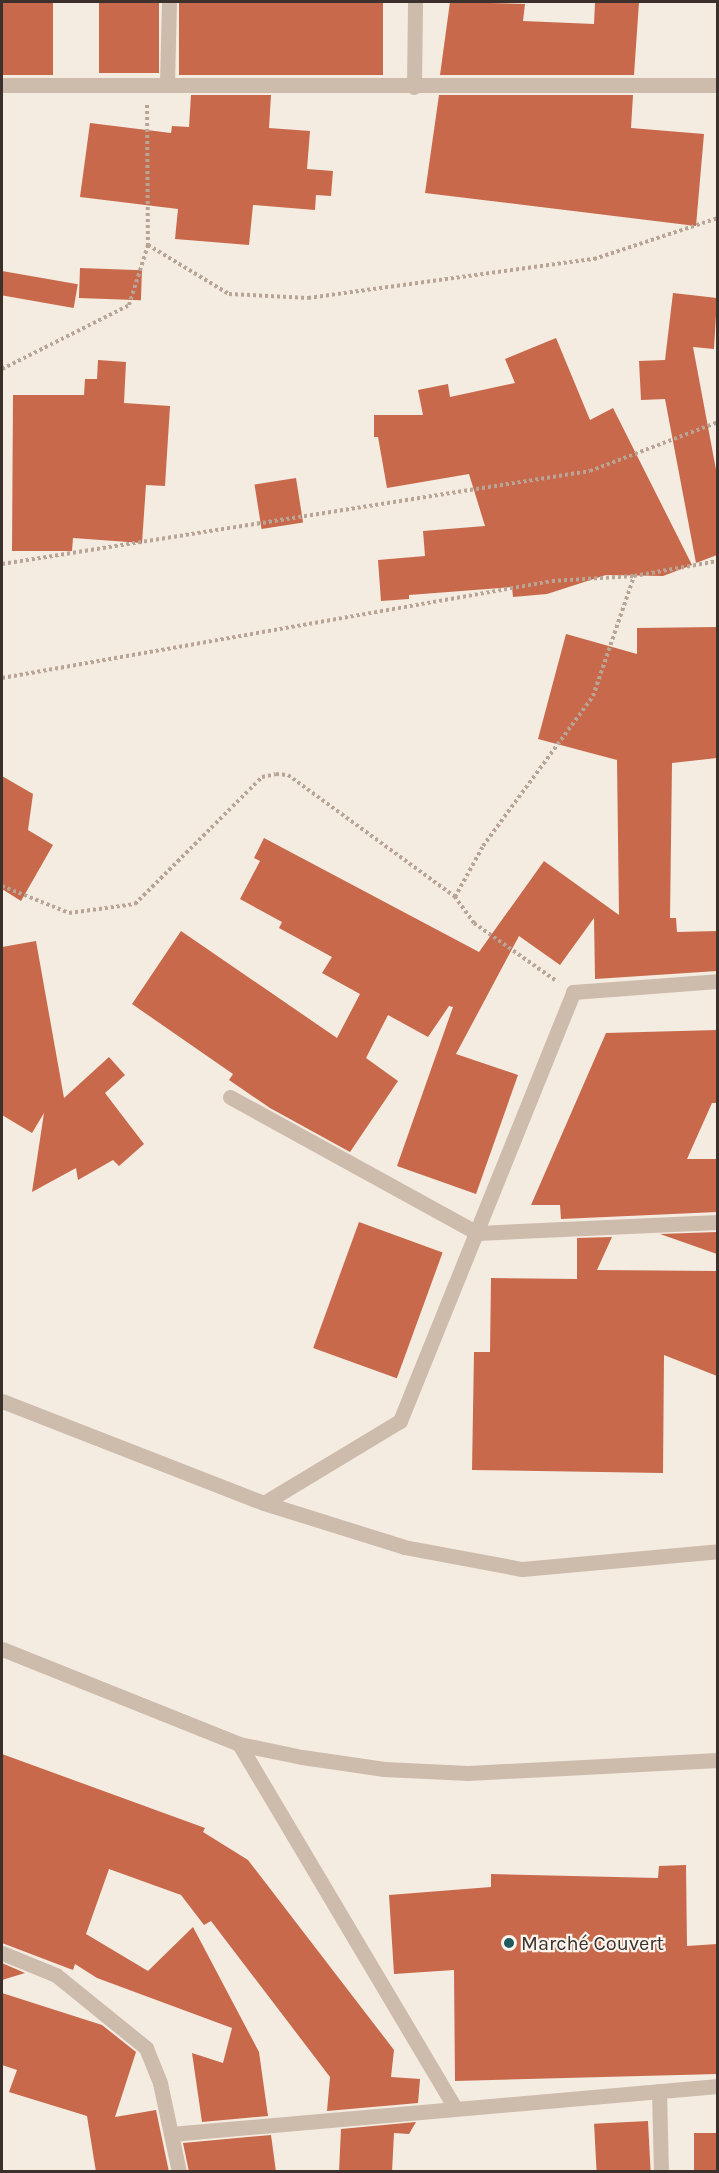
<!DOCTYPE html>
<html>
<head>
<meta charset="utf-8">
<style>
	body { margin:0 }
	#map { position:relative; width:719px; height:2173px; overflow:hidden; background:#f4ebe1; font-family:Karla,sans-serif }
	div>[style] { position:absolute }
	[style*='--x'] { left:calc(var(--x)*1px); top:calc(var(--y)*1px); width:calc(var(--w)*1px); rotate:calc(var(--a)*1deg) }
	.building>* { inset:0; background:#c8694b; transform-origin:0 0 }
	.path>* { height:4px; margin-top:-2px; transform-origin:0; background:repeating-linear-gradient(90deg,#b9a596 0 3px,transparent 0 6px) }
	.minor>* { height:15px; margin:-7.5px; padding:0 7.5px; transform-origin:7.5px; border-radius:7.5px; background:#cdbbac }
	.dots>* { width:16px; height:16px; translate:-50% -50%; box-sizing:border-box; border:3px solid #fbf5ee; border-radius:50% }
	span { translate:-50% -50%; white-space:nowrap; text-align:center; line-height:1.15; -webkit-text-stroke:4.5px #fbf5ee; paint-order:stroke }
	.poi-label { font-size:20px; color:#3b302b }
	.left { translate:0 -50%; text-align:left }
	.frame { position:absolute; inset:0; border:3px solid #3b302b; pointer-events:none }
</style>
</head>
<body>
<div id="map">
	<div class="building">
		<div style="left:2px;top:2px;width:51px;height:73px"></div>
		<div style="left:99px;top:2px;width:60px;height:71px"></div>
		<div style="left:179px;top:2px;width:204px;height:73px"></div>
		<div style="clip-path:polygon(450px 2px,525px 4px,523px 21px,594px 24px,595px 2px,639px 2px,634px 75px,440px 75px)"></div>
		<div style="clip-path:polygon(191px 95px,271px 95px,269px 128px,310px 131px,307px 169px,333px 171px,331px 196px,316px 195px,315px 210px,253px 205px,249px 245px,175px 239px,178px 209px,80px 197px,90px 123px,171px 133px,172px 126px,189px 127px)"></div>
		<div style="clip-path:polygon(439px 95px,633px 95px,631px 128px,704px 134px,696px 226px,425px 193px)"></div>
		<div style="left:80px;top:268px;width:62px;height:30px;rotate:2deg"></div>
		<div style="left:2px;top:271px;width:77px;height:24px;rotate:10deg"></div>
		<div style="clip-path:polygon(673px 293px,717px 298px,714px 349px,693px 347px,717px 475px,717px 555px,696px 563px,665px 399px,641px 400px,639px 361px,665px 360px)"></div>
		<div style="clip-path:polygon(556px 338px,590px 420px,613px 408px,692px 565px,663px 576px,606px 575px,547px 594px,513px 597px,512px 587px,409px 595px,409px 599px,381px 601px,378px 560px,425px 556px,423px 531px,485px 526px,469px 474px,387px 488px,378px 437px,374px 437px,374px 415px,423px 415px,418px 390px,448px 384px,450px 397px,515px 383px,505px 359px)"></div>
		<div style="clip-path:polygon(98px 360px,126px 362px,124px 403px,170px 406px,165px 486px,146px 485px,142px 543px,73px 538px,72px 551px,12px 551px,13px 395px,84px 395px,85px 379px,97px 379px)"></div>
		<div style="left:296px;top:478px;width:45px;height:42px;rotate:81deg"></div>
		<div style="clip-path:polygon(717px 627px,717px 758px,672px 763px,670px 918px,676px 918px,677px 932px,717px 931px,717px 971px,595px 979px,594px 918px,560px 965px,519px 936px,456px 1054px,518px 1075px,476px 1194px,397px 1166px,453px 1007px,449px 1006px,428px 1037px,388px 1015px,366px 1058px,398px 1081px,350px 1152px,270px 1108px,229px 1080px,233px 1074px,132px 1004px,181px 931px,337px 1038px,360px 994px,322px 973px,332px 957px,279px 928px,282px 922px,240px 899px,260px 861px,254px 858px,264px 838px,479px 952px,544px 861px,619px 915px,617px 760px,538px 739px,566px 634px,637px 654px,637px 628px)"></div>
		<div style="clip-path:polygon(2px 776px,33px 794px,28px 830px,53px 845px,21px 901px,2px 889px)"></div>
		<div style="clip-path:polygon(36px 941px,64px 1098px,109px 1057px,125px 1075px,105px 1093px,144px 1144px,119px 1166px,113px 1160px,78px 1180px,76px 1168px,32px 1192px,44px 1113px,32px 1133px,2px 1115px,2px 947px)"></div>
		<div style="clip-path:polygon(717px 1030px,717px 1103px,712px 1103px,687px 1159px,717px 1159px,717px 1212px,561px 1219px,560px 1205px,531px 1205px,606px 1033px)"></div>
		<div style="left:359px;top:1222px;width:89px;height:134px;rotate:20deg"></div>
		<div style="clip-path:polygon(717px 1232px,717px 1254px,660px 1234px)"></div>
		<div style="clip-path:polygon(612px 1237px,597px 1270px,717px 1271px,717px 1376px,664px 1355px,663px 1473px,472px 1470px,474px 1352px,490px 1352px,491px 1278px,577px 1279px,577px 1238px)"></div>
		<div style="clip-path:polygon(2px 1754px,205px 1828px,203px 1832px,248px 1860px,394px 2050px,391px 2077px,420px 2079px,418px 2103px,327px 2111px,330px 2077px,211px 1921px,204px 1925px,181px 1895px,109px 1869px,86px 1934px,148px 1971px,193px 1927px,259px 2052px,268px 2116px,202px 2122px,192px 2053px,223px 2063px,232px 2028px,97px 1978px,75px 1964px,73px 1970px,2px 1943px)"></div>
		<div style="clip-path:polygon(686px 1865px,687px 1946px,717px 1944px,717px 2074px,455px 2081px,454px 1970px,394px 1974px,389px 1895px,491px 1887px,491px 1874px,658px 1878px,659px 1866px)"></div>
		<div style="clip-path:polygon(2px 1963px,25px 1973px,2px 1980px)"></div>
		<div style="clip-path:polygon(2px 1993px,102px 2025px,136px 2052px,115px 2117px,156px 2110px,169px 2172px,96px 2172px,87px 2116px,9px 2092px,17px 2070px,2px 2065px)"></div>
		<div style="left:648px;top:2121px;width:51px;height:54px;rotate:87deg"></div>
		<div style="clip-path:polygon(416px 2122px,409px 2134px,394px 2133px,392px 2172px,339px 2172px,341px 2129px)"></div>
		<div style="left:694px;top:2133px;width:23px;height:39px"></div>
		<div style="clip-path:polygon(271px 2135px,276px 2172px,189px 2172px,183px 2143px)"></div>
	</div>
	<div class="path">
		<div style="--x:147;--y:105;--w:140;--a:89.6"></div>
		<div style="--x:148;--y:245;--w:95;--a:31.2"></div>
		<div style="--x:229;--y:294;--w:79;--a:2.9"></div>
		<div style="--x:308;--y:298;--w:289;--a:-7.8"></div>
		<div style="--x:594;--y:259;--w:131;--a:-18.3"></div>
		<div style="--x:2;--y:369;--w:142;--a:-26.7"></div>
		<div style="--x:129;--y:305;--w:63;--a:-72.4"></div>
		<div style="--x:2;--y:564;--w:595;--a:-8.99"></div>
		<div style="--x:590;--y:471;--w:137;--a:-20.9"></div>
		<div style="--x:2;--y:678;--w:558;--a:-10"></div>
		<div style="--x:552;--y:581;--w:82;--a:-3.5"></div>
		<div style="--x:2;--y:886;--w:72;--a:21.9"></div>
		<div style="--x:69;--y:913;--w:67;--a:-7.8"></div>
		<div style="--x:135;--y:904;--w:180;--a:-45"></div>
		<div style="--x:262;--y:777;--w:14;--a:-12"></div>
		<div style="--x:276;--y:774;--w:12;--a:5"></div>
		<div style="--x:288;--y:775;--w:207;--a:36.1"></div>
		<div style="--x:555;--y:980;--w:99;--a:-144.9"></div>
		<div style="--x:474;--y:923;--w:32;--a:-126"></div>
		<div style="--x:455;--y:897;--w:58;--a:-61.2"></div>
		<div style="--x:483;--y:846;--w:186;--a:-53.7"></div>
		<div style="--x:593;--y:696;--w:127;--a:-71.1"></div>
		<div style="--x:634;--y:576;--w:85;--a:-10.1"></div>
	</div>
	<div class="minor">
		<div style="--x:167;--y:83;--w:81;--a:-88.6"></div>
		<div style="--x:2;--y:85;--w:716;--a:0"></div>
		<div style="--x:414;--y:87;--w:85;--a:-89.3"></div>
		<div style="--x:230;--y:1097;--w:282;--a:28.8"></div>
		<div style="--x:477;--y:1233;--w:241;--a:-2.6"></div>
		<div style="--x:2;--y:1401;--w:281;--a:21.3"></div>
		<div style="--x:264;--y:1503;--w:147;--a:17.4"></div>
		<div style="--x:404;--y:1547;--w:120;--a:10.6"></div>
		<div style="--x:522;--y:1569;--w:197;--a:-5.2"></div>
		<div style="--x:264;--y:1503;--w:159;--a:-31.1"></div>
		<div style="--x:400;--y:1421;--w:463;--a:-68"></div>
		<div style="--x:573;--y:992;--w:145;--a:-4.3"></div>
		<div style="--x:2;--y:1649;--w:255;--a:21.8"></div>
		<div style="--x:239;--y:1744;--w:64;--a:11.7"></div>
		<div style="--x:302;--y:1757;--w:83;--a:8.3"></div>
		<div style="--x:384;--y:1769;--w:84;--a:2.7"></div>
		<div style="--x:468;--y:1773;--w:250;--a:-3"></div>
		<div style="--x:239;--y:1744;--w:421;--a:59.3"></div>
		<div style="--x:2;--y:1953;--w:58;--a:22.2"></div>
		<div style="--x:56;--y:1975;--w:116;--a:39"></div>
		<div style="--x:146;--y:2048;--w:38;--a:68"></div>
		<div style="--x:160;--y:2083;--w:91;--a:77.9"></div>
		<div style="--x:659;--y:2091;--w:81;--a:88.6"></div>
		<div style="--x:171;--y:2134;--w:549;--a:-5.01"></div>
	</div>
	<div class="dots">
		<div style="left:509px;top:1943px;background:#1f5a5e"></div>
	</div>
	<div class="poi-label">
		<span class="left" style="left:521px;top:1943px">Marché Couvert</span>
	</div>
	<div class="frame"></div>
</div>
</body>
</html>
